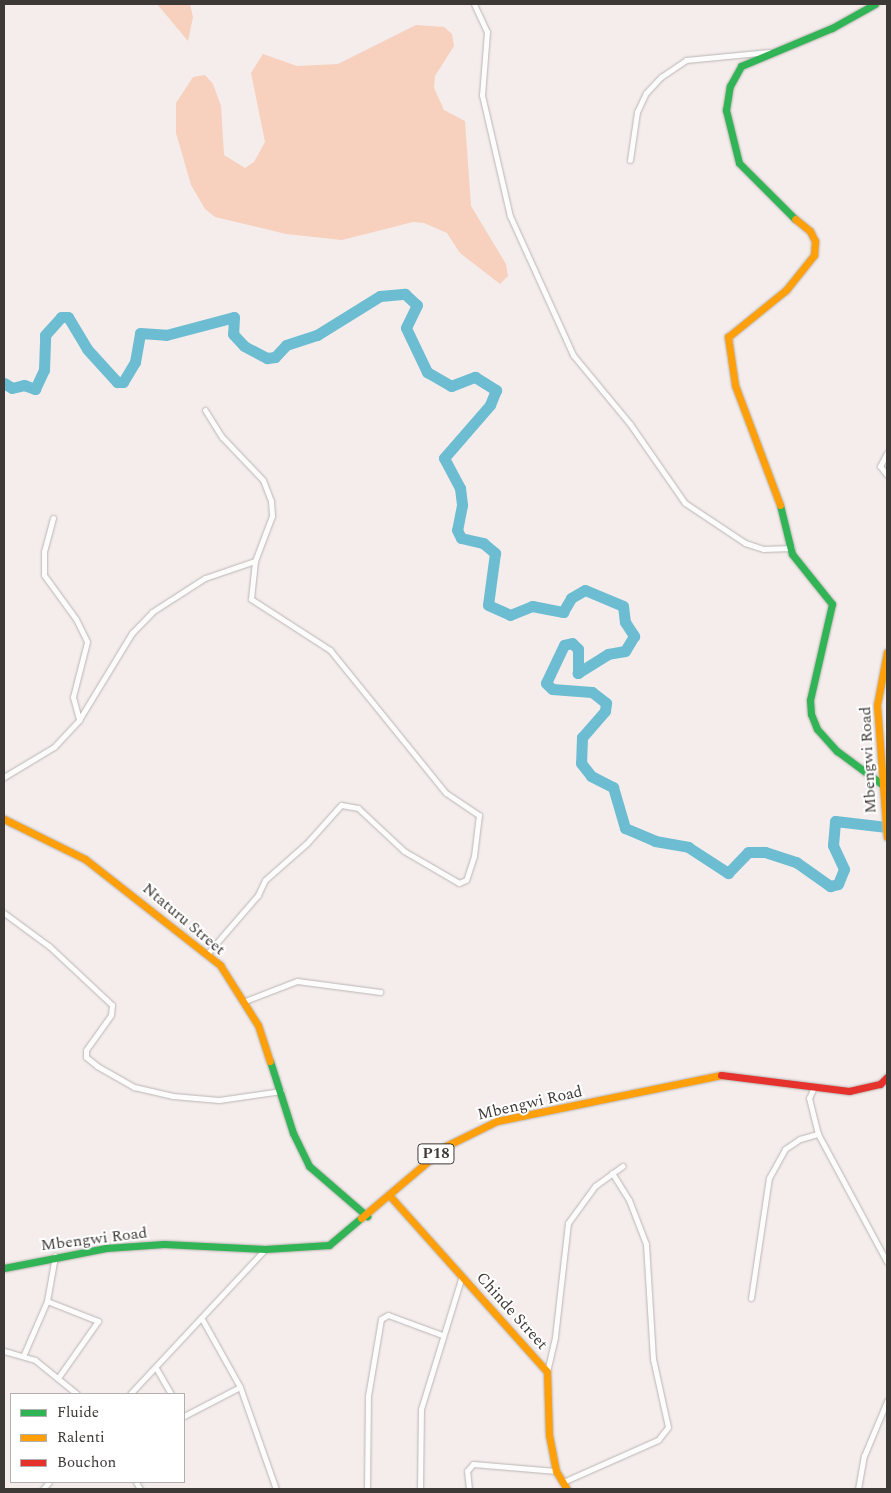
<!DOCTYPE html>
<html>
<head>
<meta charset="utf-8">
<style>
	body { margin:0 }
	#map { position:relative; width:891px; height:1493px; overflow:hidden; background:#f4edeb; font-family:Spectral,serif }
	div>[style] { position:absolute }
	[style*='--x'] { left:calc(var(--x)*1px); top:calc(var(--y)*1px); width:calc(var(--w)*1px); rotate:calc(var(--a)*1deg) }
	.green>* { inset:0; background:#f7d0be }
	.river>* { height:11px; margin:-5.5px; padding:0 5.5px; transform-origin:5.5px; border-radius:5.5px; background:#6cbcd2 }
	.roads { filter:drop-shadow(0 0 1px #bab5b3) drop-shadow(0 0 1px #bab5b3) }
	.street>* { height:5px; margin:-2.5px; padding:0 2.5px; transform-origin:2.5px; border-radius:2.5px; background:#fdfcfc }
	.fast>* { height:7px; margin:-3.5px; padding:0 3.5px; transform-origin:3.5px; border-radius:3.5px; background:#30b455 }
	.slow>* { height:7px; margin:-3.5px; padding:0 3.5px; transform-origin:3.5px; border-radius:3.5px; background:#ff9f0a }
	.jam>* { height:7px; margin:-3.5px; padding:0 3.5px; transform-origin:3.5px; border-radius:3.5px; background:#e5322d }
	span { translate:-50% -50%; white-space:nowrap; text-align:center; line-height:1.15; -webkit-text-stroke:4px #fff; paint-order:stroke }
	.shield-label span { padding:1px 4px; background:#fff; border:1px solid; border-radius:4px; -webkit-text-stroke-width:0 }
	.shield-label { font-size:15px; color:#3d3937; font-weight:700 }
	.street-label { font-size:16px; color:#3d3937 }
	.frame { position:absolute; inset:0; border:5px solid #3d3937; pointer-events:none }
	.legend { position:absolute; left:10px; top:1393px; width:175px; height:90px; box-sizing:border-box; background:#fff; border:1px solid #b1b0af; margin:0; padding:6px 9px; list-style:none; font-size:15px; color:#3d3937 }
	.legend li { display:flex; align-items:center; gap:10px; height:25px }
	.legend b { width:25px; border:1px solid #b1b0af }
</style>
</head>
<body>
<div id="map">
	<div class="green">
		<div style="clip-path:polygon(157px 4px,190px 4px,193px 17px,188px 41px)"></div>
		<div style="clip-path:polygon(416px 25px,444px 27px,452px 34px,454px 46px,435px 76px,434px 88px,444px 110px,465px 121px,471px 206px,506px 264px,508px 276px,500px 284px,460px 253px,447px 233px,424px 223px,413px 222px,342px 240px,286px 234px,215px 217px,205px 209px,191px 185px,176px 133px,176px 103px,193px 77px,205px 75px,213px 84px,221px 106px,224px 155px,245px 168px,254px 162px,265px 142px,251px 73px,263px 54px,297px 66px,338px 64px)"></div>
	</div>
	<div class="river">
		<div style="--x:4;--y:383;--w:9;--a:32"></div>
		<div style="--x:12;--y:388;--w:12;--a:-14"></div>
		<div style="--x:24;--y:385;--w:12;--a:20"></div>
		<div style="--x:35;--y:389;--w:21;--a:-65"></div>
		<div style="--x:44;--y:370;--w:35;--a:-88"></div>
		<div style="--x:45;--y:335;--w:24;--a:-48"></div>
		<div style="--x:61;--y:317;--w:7;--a:0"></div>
		<div style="--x:68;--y:317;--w:37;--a:59"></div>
		<div style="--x:87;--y:349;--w:45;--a:47.7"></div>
		<div style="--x:117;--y:382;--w:6;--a:0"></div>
		<div style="--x:123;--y:382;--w:23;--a:-59"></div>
		<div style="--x:135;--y:362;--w:29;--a:-80"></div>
		<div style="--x:140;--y:333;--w:26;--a:4"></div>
		<div style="--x:166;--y:335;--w:70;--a:-14.8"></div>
		<div style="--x:234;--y:317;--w:17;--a:93"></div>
		<div style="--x:233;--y:334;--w:16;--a:47"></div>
		<div style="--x:244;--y:346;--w:26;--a:28"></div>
		<div style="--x:267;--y:358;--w:8;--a:-7"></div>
		<div style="--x:275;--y:357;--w:16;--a:-47"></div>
		<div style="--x:286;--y:345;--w:33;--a:-18"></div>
		<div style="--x:317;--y:335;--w:74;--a:-31.8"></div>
		<div style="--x:380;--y:296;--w:25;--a:-5"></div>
		<div style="--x:405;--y:294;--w:16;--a:43"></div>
		<div style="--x:417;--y:305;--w:25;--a:116"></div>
		<div style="--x:406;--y:328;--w:49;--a:64.5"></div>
		<div style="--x:427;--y:372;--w:28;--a:30"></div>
		<div style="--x:451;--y:386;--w:26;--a:-21"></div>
		<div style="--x:475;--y:377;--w:25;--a:32"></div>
		<div style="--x:496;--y:390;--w:16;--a:112"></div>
		<div style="--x:490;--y:405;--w:70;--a:131"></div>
		<div style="--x:444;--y:458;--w:34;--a:62"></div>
		<div style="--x:460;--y:488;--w:17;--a:83"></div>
		<div style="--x:462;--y:505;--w:25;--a:101"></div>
		<div style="--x:457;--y:530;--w:9;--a:63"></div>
		<div style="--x:461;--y:538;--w:23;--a:13"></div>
		<div style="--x:483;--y:543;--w:16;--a:40"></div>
		<div style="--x:495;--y:553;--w:52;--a:97.7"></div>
		<div style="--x:488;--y:605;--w:24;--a:24"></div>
		<div style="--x:510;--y:615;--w:24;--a:-22"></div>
		<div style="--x:532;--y:606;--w:32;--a:11"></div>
		<div style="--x:563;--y:612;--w:16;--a:-60"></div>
		<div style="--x:571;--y:598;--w:16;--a:-30"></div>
		<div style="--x:585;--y:590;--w:41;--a:22.8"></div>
		<div style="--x:623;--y:606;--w:16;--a:83"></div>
		<div style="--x:625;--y:622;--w:17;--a:57"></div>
		<div style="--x:634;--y:636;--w:17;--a:121"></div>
		<div style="--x:625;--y:651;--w:17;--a:170"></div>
		<div style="--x:608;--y:654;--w:36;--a:148"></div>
		<div style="--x:578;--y:673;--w:24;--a:-90"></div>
		<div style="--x:578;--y:649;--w:8;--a:-135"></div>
		<div style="--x:572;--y:643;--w:8;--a:166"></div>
		<div style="--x:564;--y:645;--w:42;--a:115.3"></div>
		<div style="--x:546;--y:683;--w:8;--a:45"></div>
		<div style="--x:552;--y:689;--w:40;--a:4.3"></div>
		<div style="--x:592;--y:692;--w:18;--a:38"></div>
		<div style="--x:606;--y:703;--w:8;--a:97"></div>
		<div style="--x:605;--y:711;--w:35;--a:131"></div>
		<div style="--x:582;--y:737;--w:26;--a:92"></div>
		<div style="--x:581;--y:763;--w:16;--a:52"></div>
		<div style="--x:591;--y:776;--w:25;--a:27"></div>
		<div style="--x:613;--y:787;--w:43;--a:73.7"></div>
		<div style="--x:625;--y:828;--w:33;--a:23"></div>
		<div style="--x:655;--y:841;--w:34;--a:10"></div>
		<div style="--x:688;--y:847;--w:48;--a:33"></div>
		<div style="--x:728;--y:873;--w:29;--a:-46"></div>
		<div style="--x:748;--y:852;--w:17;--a:0"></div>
		<div style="--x:765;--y:852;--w:33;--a:18"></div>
		<div style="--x:796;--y:862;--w:42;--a:35.2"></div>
		<div style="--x:830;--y:886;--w:8;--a:-14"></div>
		<div style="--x:838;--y:884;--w:16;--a:-68"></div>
		<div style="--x:844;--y:869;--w:26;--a:-115"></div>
		<div style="--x:833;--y:845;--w:24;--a:-85"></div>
		<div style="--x:835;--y:821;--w:52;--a:6.6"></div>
	</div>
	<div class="roads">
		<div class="street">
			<div style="--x:474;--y:4;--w:31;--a:65"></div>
			<div style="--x:487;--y:32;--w:63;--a:94.5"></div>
			<div style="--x:482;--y:95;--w:124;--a:77"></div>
			<div style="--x:510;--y:216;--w:153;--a:65.6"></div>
			<div style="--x:573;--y:355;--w:89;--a:50.4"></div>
			<div style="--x:630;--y:424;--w:96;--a:55.2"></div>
			<div style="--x:685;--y:503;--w:72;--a:33.7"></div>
			<div style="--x:745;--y:543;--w:19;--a:18"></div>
			<div style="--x:763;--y:549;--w:29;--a:-2"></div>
			<div style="--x:630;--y:160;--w:49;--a:-81.7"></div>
			<div style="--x:637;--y:112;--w:21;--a:-65"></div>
			<div style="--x:646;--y:93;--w:22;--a:-47"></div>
			<div style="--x:661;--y:77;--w:30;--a:-34"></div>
			<div style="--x:686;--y:60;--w:83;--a:-5.5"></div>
			<div style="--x:205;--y:410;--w:32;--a:58"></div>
			<div style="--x:222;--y:437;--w:59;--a:46.4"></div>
			<div style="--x:263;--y:480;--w:22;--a:69"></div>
			<div style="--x:271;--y:501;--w:15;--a:86"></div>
			<div style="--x:272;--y:516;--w:48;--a:110.7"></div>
			<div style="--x:255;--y:561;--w:38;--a:96"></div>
			<div style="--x:251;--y:599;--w:94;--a:32.8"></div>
			<div style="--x:330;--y:650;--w:184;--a:51"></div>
			<div style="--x:446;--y:793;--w:40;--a:34"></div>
			<div style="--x:479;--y:815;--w:41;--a:97"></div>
			<div style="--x:474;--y:856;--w:25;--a:108"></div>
			<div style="--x:466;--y:880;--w:8;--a:157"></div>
			<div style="--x:459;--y:883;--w:64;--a:-149.8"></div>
			<div style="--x:404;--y:851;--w:63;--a:-136.9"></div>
			<div style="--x:358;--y:808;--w:17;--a:-170"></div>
			<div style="--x:341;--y:805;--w:51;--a:131.8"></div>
			<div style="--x:307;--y:843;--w:56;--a:138.6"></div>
			<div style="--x:265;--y:880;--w:17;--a:115"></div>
			<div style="--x:258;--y:895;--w:78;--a:130.8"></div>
			<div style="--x:887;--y:453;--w:15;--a:118"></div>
			<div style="--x:880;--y:466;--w:11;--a:52"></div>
			<div style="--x:53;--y:518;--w:34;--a:105"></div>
			<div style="--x:44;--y:551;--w:24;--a:90"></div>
			<div style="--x:44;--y:575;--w:54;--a:54"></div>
			<div style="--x:76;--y:619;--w:25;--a:64"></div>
			<div style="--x:87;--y:642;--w:57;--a:104.3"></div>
			<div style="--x:73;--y:697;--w:24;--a:75"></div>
			<div style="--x:4;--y:777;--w:58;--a:-31"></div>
			<div style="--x:54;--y:747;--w:37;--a:-47"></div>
			<div style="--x:79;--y:720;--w:102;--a:-58.7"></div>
			<div style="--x:132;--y:633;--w:29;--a:-46"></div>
			<div style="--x:152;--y:612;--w:63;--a:-32.7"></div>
			<div style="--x:205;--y:578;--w:53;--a:-18.8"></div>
			<div style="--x:4;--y:913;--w:56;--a:36.3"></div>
			<div style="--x:49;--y:946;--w:86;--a:43.1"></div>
			<div style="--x:112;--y:1005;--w:10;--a:96"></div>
			<div style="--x:111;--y:1015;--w:43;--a:125.5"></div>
			<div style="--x:86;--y:1050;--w:7;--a:90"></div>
			<div style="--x:86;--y:1057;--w:14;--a:39"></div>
			<div style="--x:97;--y:1066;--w:43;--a:29.6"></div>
			<div style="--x:134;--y:1087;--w:40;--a:13"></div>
			<div style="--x:173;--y:1096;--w:46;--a:5"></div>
			<div style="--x:219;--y:1100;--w:63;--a:-8.3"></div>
			<div style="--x:245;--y:1001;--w:56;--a:-21"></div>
			<div style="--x:297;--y:981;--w:84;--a:7.5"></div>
			<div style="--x:814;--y:1087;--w:12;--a:114"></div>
			<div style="--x:809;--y:1098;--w:37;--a:76"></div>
			<div style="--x:818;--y:1134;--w:145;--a:61.7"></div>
			<div style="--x:751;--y:1298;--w:121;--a:-81.5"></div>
			<div style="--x:769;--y:1178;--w:33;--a:-61"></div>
			<div style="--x:785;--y:1149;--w:18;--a:-34"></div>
			<div style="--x:800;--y:1139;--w:19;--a:-16"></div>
			<div style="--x:47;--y:1301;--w:55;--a:21.4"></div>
			<div style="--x:98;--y:1321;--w:70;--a:125.1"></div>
			<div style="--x:202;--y:1319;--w:78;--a:60.8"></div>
			<div style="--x:240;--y:1387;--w:108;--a:70.6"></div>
			<div style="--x:4;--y:1351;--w:32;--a:16"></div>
			<div style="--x:35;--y:1360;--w:54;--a:39"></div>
			<div style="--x:24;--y:1354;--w:58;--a:-66.5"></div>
			<div style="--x:47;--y:1301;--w:46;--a:-79.9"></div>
			<div style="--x:156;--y:1368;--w:30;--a:60"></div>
			<div style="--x:547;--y:1372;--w:36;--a:-77"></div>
			<div style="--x:555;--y:1337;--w:115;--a:-83.5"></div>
			<div style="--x:568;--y:1223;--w:46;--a:-53.9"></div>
			<div style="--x:595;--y:1186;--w:34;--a:-36"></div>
			<div style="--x:130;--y:1394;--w:198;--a:-47"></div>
			<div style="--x:184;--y:1416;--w:63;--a:-27.4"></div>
			<div style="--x:136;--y:1482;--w:8;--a:60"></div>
			<div style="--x:563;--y:1482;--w:104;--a:-23.9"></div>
			<div style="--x:658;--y:1440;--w:16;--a:-52"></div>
			<div style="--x:668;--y:1427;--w:70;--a:-102.4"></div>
			<div style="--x:653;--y:1359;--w:115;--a:-93.5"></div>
			<div style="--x:646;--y:1244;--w:47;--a:-111.1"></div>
			<div style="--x:629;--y:1200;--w:32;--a:-122"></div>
			<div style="--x:43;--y:1489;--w:9;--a:-49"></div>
			<div style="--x:367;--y:1489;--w:93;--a:-89.4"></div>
			<div style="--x:368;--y:1396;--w:78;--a:-80.4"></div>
			<div style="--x:381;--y:1319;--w:8;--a:-30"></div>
			<div style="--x:388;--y:1315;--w:58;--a:20.3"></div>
			<div style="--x:420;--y:1489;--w:80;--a:-89.3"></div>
			<div style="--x:421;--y:1409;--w:139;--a:-72.9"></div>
			<div style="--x:469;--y:1489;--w:18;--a:-96"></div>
			<div style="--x:467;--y:1471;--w:9;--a:-49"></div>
			<div style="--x:473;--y:1464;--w:83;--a:4.8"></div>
			<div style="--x:858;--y:1489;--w:34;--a:-80"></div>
			<div style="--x:864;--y:1456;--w:60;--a:-67.3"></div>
		</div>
		<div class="fast">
			<div style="--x:795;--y:219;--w:79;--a:-135"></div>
			<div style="--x:739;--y:163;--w:55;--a:-103.8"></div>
			<div style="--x:726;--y:110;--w:24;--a:-81"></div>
			<div style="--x:730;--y:86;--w:23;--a:-61"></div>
			<div style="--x:741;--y:66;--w:99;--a:-22.7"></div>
			<div style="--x:832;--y:28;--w:49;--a:-29.2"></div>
			<div style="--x:780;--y:505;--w:50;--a:76.2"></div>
			<div style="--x:792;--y:554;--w:64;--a:51.3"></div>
			<div style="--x:832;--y:604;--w:98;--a:102.9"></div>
			<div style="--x:810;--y:700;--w:14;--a:86"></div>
			<div style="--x:811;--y:714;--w:16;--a:68"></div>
			<div style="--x:817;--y:729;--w:30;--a:48"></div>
			<div style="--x:837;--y:751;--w:57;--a:36.5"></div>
			<div style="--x:270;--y:1061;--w:76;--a:72.3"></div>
			<div style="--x:293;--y:1133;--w:37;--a:64"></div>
			<div style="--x:309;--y:1166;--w:77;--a:40.8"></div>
			<div style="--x:4;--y:1268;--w:104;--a:-11.1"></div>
			<div style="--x:106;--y:1248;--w:58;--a:-3.9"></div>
			<div style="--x:164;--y:1244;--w:101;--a:2.8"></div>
			<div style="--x:265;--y:1249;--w:64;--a:-3.6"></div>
			<div style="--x:329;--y:1245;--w:42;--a:-40.2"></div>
		</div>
		<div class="slow">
			<div style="--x:780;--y:505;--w:128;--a:-110.6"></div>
			<div style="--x:735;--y:385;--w:49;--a:-98.3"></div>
			<div style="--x:728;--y:337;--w:75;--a:-39"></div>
			<div style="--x:786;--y:290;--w:45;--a:-51.3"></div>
			<div style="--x:814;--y:255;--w:14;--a:-86"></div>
			<div style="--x:815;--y:241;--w:11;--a:-117"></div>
			<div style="--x:810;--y:231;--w:19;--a:-141"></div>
			<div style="--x:887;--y:652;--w:54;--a:100.7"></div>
			<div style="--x:877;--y:705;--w:132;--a:85.7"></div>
			<div style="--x:4;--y:819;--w:90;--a:26.3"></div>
			<div style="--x:85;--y:859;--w:172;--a:38.1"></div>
			<div style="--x:220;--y:965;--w:71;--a:57.7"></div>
			<div style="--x:258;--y:1025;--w:38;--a:72"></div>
			<div style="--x:389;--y:1195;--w:237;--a:48.2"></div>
			<div style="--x:547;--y:1372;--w:63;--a:88.2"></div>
			<div style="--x:549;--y:1435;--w:37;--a:79"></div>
			<div style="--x:556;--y:1471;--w:21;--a:59"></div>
			<div style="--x:361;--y:1218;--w:111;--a:-40.3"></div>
			<div style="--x:446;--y:1146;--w:57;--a:-26.1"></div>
			<div style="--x:497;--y:1121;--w:229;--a:-11.6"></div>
		</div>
		<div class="jam">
			<div style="--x:721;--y:1075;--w:129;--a:7.1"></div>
			<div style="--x:849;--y:1091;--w:32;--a:-13"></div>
			<div style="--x:880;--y:1084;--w:10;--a:-45"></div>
		</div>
	</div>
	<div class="shield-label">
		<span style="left:436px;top:1154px">P18</span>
	</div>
	<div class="street-label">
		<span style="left:868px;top:760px;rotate:-93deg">Mbengwi Road</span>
		<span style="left:184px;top:919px;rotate:40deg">Ntaturu Street</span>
		<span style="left:530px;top:1103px;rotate:-13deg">Mbengwi Road</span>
		<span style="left:94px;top:1239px;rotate:-7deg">Mbengwi Road</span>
		<span style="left:512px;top:1311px;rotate:48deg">Chinde Street</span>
	</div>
	<div class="frame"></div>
	<ul class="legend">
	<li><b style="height:6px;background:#30b455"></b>Fluide</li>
	<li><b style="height:6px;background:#ff9f0a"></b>Ralenti</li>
	<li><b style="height:6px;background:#e5322d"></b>Bouchon</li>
	</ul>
</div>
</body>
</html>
